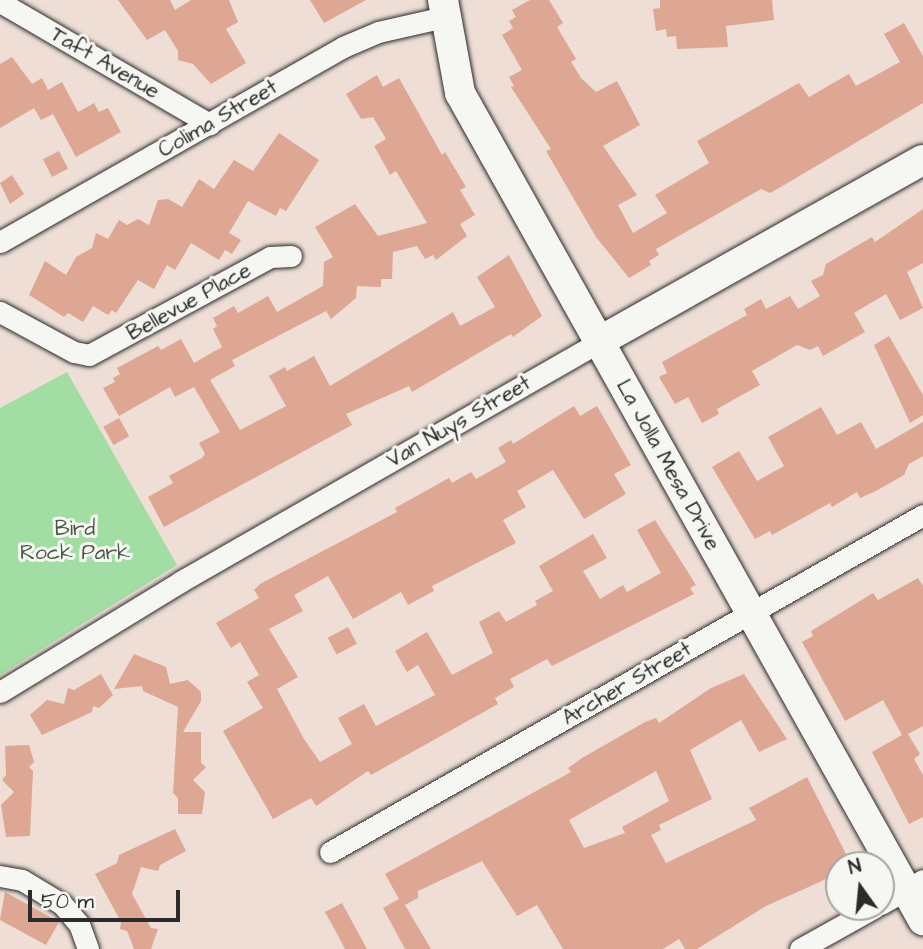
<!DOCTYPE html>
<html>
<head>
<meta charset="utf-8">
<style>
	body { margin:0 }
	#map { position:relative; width:923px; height:949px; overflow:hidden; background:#eeded6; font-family:"Architects Daughter",sans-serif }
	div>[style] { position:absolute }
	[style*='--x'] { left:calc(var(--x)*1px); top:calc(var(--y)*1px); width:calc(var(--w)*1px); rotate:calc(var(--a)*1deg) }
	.green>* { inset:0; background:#a2dda3 }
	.building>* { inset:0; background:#dda793; transform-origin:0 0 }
	.roads { filter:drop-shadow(0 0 2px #2b2b2b) drop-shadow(0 0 2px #2b2b2b) }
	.street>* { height:21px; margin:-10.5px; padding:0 10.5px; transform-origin:10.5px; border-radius:10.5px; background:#f6f6f2 }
	.secondary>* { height:30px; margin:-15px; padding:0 15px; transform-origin:15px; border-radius:15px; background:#f6f6f2 }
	span { translate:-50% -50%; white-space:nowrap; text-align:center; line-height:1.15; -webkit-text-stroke:6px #f6f6f2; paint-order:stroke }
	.street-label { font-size:21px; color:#2b2b2b }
	.park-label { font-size:21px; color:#495849 }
	.north { position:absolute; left:825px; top:851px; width:70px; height:70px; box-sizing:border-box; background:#f6f6f2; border:2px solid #a5a5a2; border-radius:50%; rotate:345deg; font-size:19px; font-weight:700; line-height:28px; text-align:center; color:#2b2b2b }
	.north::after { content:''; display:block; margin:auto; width:24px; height:32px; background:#2b2b2b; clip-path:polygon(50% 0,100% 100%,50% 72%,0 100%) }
	.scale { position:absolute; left:28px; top:890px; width:152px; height:32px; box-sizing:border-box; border:4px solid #2b2b2b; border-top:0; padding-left:9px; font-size:21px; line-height:24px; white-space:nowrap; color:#2b2b2b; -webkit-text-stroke:5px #f6f6f2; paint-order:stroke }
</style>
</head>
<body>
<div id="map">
	<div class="green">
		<div style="clip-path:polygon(67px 372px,177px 565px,0 675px,0 408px)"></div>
	</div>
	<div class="building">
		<div style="clip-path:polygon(118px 0,170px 0,175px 10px,191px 0,229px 0,238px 22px,226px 29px,246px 63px,211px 84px,193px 64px,178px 60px,178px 51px,165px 30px,147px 40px)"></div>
		<div style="clip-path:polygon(310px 0,366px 0,324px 23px)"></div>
		<div style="clip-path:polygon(530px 0,549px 0,563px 23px,557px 27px,576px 59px,571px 62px,581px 78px,596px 92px,617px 81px,640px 125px,603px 146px,637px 195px,618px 205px,633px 233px,667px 213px,655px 195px,709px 163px,697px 141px,799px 83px,809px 97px,849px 74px,856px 86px,900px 62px,884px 34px,904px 23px,923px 56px,923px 103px,779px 188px,770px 193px,761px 189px,656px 249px,659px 255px,649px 261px,651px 265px,629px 278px,596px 237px,546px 151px,551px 149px,511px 87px,514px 86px,509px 77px,522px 70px,502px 35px,513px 28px,509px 21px,516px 17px,512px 10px)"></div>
		<div style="clip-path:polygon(660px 0,772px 0,774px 20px,726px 26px,728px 47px,677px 49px,676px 36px,667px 37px,666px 29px,656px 31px,653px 9px,660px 8px)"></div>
		<div style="clip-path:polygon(12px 57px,32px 84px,42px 78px,48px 90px,62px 82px,78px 112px,94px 103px,99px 112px,108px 108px,121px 132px,76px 157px,53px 114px,41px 120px,34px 108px,0 128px,0 64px)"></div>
		<div style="clip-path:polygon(377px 75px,383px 87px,399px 78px,442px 155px,445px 152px,466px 187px,460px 190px,475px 215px,460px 224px,467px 236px,436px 260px,433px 255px,425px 259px,417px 246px,393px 252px,392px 279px,381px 279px,381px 287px,357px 286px,356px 298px,331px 319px,326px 311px,232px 360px,235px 366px,210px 380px,240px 430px,286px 406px,269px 376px,285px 367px,287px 371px,314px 356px,330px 386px,453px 312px,460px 326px,495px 307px,477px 277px,509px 255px,542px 316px,513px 337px,511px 334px,412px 392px,409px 386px,346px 414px,352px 425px,164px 527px,148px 497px,173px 483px,169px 476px,202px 458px,205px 454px,199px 443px,220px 432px,194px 387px,175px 397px,170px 387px,119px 416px,103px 388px,115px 382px,113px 378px,120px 374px,117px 368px,158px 346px,161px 350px,181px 339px,194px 363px,222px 347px,213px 329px,217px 326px,213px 318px,234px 306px,238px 313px,268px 296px,277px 312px,323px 286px,324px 262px,333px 257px,315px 227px,355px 204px,378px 236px,427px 223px,396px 171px,390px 175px,382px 160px,374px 146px,386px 139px,373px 117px,361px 119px,346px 94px)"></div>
		<div style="clip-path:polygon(279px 133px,319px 160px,286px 211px,280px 208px,276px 216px,248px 201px,229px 233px,241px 240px,232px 254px,225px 250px,219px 260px,191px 243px,175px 270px,167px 265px,154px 289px,138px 280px,116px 313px,112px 310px,108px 315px,93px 306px,83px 322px,68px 313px,64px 317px,29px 295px,45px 261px,66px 275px,76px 257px,92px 248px,96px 233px,108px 239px,119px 220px,127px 225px,138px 219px,149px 225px,158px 200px,168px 199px,182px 207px,199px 179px,214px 189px,234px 160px,253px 171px)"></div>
		<div style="left:59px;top:151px;width:20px;height:18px;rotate:63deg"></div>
		<div style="clip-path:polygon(12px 175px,24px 194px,10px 204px,0 183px)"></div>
		<div style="clip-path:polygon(923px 209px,923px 263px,907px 272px,923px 308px,900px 320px,886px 294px,854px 313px,865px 332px,823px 356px,818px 346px,810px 350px,797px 345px,752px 371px,760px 385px,717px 409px,719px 414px,702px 423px,688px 397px,675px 404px,659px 377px,667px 373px,662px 362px,747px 315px,744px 309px,761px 299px,766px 309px,790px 296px,798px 309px,820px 296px,811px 281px,823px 275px,826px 264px,872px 237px,875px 242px)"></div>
		<div style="clip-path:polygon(889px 336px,923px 395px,923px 415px,910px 423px,874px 345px)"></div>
		<div style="clip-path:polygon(574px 406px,580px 416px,597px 406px,631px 465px,614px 474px,626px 494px,584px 519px,553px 470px,517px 491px,526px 507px,503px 520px,516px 543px,432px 586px,434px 591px,408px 605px,401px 592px,353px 619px,328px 576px,294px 595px,303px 611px,269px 629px,298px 677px,277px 689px,304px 739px,320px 762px,352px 744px,338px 718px,364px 704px,376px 726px,435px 695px,418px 665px,407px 672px,395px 651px,427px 632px,452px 675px,493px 653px,479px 622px,499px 611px,506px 622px,537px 605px,535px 601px,553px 591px,539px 566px,593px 534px,607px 558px,583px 571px,600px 599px,623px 585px,627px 592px,661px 573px,637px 530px,655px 520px,696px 585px,690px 588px,694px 594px,552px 666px,547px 659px,510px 679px,514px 687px,495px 698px,498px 704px,371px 775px,368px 771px,316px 806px,311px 798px,273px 819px,223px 731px,263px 708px,247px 682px,259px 675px,240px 642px,231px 648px,216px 623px,259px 598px,254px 590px,260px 584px,397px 512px,395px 508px,449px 478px,452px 483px,471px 472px,476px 479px,506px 462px,498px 448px,511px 440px,513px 444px)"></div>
		<div style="clip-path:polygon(821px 407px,837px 435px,861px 422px,876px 449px,923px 422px,923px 456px,909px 464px,904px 475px,876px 491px,860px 498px,857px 492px,832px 507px,830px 503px,772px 535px,770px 531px,755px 539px,712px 467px,739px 451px,757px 481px,784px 466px,768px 437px)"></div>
		<div style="left:119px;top:418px;width:21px;height:18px;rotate:61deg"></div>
		<div style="clip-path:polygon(918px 578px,923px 586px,923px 726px,908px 734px,920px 754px,914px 759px,923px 775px,923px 817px,909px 824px,872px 752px,902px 735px,883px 700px,845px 721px,802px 642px,813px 636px,811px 631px,873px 593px,878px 600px)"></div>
		<div style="left:348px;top:627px;width:19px;height:23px;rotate:62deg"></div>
		<div style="clip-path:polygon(134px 654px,166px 667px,170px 684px,188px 680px,201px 692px,201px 701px,183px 732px,201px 732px,201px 763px,206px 767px,193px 780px,205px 792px,202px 814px,178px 814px,178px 798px,173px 793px,178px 707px,143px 691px,142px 686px,114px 689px)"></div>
		<div style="clip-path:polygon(101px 674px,113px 695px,99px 708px,93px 706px,92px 712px,42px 735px,30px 715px,47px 700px,64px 704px,68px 688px,74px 690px)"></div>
		<div style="clip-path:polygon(evenodd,744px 674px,787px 739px,759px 752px,741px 720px,690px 750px,712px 799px,659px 825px,661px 830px,651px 835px,666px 863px,756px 820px,749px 808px,807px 777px,851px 864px,839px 865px,839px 871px,822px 881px,766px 906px,697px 949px,685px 949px,679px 939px,663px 949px,563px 949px,537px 905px,517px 916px,482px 861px,418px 891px,418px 898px,405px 905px,431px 949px,405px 949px,383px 908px,399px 899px,385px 874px,571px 772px,568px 768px,582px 758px,645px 722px,656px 718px,659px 723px,711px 688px,744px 674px,656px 771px,669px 801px,622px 827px,625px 833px,584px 848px,569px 820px,656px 771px)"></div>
		<div style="clip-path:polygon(29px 745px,34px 762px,29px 767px,33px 771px,30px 836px,6px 837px,1px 805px,14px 792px,2px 780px,6px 775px,5px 746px)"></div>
		<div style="clip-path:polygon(175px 829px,186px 851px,160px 865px,158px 871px,141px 867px,132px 894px,151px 928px,158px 929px,151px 949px,134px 949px,127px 931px,120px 929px,121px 922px,95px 874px,117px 863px,119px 855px)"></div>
		<div style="clip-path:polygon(5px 892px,59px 922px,46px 945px,0 920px)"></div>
		<div style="clip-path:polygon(342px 903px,367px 949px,345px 949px,335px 930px,325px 912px)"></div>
	</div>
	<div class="roads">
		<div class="street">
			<div style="--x:0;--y:2;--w:243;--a:30.2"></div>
			<div style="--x:0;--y:242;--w:395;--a:-29.6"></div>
			<div style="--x:343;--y:47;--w:38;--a:-23"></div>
			<div style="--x:378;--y:32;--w:68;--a:-12.8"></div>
			<div style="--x:0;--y:312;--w:84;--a:28.4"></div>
			<div style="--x:74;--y:352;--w:15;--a:11"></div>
			<div style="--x:89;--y:355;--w:206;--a:-28.4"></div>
			<div style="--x:270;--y:257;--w:21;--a:-3"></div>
			<div style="--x:0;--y:692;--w:211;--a:-31.4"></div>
			<div style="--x:180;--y:582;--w:484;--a:-29.8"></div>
			<div style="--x:330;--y:852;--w:682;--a:-29.61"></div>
			<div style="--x:0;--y:876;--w:22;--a:10"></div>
			<div style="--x:22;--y:880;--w:47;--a:31"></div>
			<div style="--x:62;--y:904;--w:26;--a:50"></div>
			<div style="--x:79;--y:924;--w:27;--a:70"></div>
			<div style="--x:881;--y:904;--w:48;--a:-29.7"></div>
			<div style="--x:800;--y:949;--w:86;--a:-29.2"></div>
		</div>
		<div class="secondary">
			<div style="--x:443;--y:0;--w:95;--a:79.6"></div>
			<div style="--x:460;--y:93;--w:948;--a:60.76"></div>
			<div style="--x:600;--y:341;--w:370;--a:-29.3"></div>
		</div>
	</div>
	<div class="street-label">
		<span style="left:105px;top:63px;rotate:30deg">Taft Avenue</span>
		<span style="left:218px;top:119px;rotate:-30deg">Colima Street</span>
		<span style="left:189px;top:302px;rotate:-29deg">Bellevue Place</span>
		<span style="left:459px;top:422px;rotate:-30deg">Van Nuys Street</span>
		<span style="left:668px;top:465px;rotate:61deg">La Jolla Mesa Drive</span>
		<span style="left:627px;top:684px;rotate:-30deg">Archer Street</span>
	</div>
	<div class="park-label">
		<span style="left:75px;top:541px">Bird<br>Rock Park</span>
	</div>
	<div class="north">N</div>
	<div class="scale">50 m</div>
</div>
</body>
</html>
